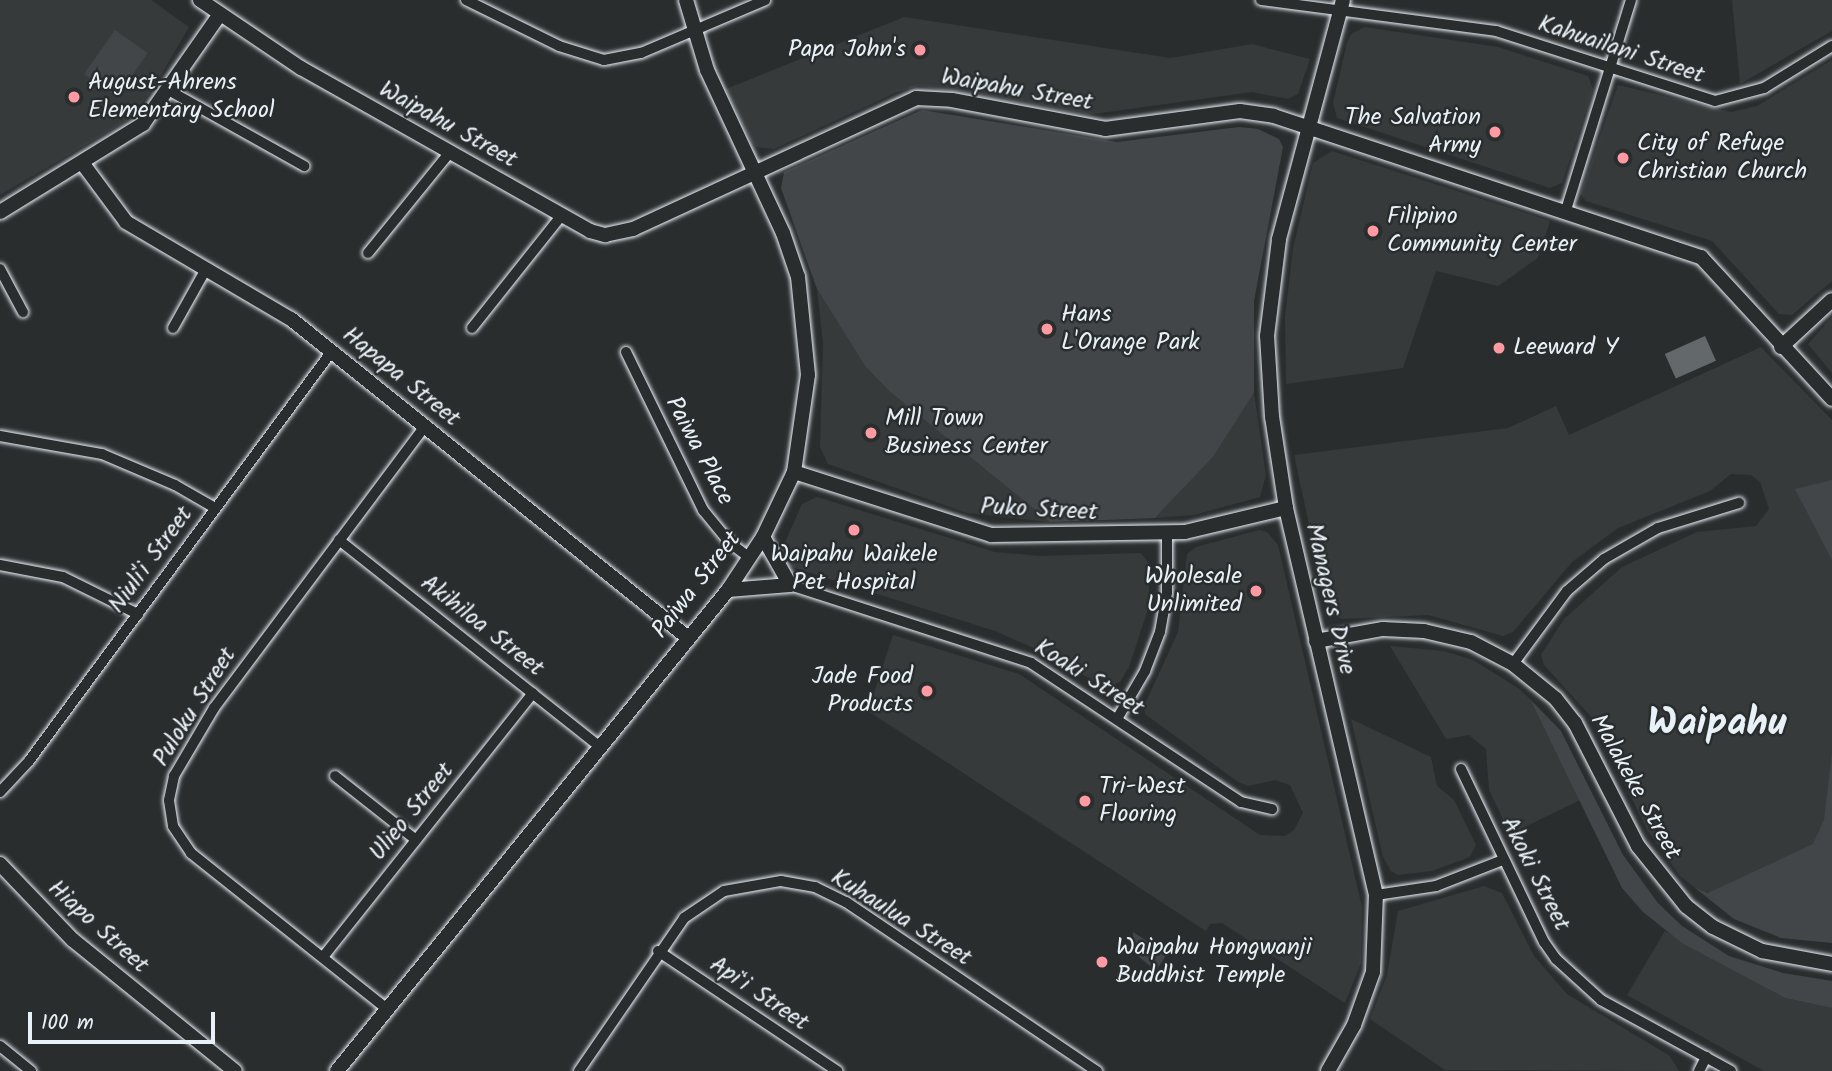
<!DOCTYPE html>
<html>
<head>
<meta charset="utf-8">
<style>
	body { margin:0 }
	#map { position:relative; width:1832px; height:1071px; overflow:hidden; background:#2a2d2e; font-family:Kalam,sans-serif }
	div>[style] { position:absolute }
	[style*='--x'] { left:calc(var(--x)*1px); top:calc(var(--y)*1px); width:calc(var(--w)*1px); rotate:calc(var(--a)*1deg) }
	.built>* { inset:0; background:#363a3b }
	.green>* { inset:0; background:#424648; transform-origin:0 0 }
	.water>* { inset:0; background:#63686b; transform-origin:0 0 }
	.roads { filter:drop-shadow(0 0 2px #e8f1f8) drop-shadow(0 0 2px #e8f1f8) }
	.street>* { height:10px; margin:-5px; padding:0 5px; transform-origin:5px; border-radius:5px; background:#2a2d2e }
	.secondary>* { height:14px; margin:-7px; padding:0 7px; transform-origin:7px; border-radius:7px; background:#2a2d2e }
	.dots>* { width:19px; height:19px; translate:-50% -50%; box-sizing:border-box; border:4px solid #2a2d2e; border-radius:50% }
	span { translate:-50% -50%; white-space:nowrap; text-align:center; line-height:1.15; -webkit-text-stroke:5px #2a2d2e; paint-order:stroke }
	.poi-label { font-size:24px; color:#e8f1f8 }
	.right { translate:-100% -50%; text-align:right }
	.left { translate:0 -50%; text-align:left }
	.street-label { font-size:24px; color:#e8f1f8 }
	.town-label { font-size:38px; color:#e8f1f8; font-weight:700 }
	.scale { position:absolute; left:28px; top:1012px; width:187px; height:32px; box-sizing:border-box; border:4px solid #e8f1f8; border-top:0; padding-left:9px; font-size:21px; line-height:24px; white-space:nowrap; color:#e8f1f8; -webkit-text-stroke:5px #2a2d2e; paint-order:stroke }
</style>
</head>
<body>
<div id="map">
	<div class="built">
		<div style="clip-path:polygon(0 0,151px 0,189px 27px,153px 89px,128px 120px,0 195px)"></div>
		<div style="clip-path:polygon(1732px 0,1832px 0,1832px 31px,1740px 84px)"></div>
		<div style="clip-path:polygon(904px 17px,1170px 58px,1252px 44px,1310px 59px,1298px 94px,1288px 99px,1252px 92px,1086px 115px,919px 86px,897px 92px,774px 149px,756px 147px,750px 139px,726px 89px)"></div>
		<div style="clip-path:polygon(1365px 27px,1498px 47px,1588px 76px,1593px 89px,1562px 183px,1550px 188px,1337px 118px,1333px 103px,1347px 42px,1352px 33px)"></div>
		<div style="clip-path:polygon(1832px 60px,1832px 281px,1792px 315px,1779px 314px,1712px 241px,1586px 201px,1580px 194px,1618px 85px,1731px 112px,1757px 106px)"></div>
		<div style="clip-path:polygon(1332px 151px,1550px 221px,1538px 258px,1498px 286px,1436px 271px,1403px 368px,1286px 384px,1285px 317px,1293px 248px,1313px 163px)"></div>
		<div style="clip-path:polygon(817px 289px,865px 366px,889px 391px,1050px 522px,967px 513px,828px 464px,820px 447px,823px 343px)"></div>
		<div style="clip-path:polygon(1832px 317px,1832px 373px,1808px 344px)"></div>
		<div style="clip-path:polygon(1761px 347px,1832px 420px,1832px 845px,1740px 905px,1694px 887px,1680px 876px,1647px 830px,1594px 720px,1544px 665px,1541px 655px,1564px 619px,1622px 567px,1697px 532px,1756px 526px,1769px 509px,1760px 482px,1751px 475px,1731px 474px,1710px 491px,1618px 528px,1572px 562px,1513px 632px,1503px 636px,1428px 615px,1342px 619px,1328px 612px,1294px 455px,1508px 428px,1556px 406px,1569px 435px)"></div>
		<div style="clip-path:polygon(1254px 393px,1266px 475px,1260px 497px,1194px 515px,1155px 518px,1213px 457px)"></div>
		<div style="clip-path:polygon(817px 497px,995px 552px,1040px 556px,1141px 553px,1149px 564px,1149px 606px,1129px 667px,1120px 682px,1105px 688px,1054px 657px,995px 631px,788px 566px,782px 549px,802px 504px)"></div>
		<div style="clip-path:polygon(1259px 530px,1267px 532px,1278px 545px,1362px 907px,1361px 963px,1345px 1003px,1222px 923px,1210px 924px,1206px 931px,868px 711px,893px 635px,1019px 674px,1260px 835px,1285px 836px,1294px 830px,1303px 813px,1290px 785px,1275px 780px,1248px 786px,1238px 782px,1145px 714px,1144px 706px,1178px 632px,1187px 554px,1196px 547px)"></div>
		<div style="clip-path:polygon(1390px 646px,1444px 651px,1473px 660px,1518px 688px,1530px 699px,1580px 800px,1510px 834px,1489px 790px,1486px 749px,1469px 735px,1446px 739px)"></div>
		<div style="clip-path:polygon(1351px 719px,1431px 757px,1437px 786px,1454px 800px,1476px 845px,1470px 857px,1432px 871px,1398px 875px,1391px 871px,1383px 857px)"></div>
		<div style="clip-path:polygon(1484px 886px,1502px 893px,1534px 956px,1567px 994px,1670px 1056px,1679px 1071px,1445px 1070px,1370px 1019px,1387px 975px,1398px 911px)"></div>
		<div style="clip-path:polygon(1665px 931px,1785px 998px,1832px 1008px,1832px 1071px,1764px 1071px,1627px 995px)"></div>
	</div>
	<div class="green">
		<div style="left:115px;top:30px;width:40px;height:54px;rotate:35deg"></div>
		<div style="clip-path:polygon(922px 110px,1117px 142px,1239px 127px,1258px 129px,1279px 139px,1283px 147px,1254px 301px,1254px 393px,1213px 457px,1155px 518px,1050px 522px,889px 391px,865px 366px,817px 289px,781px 188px,784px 172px)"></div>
		<div style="clip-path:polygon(1832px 480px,1832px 560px,1795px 489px)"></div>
		<div style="clip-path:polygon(1530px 699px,1561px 731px,1623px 855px,1658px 903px,1682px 926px,1729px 956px,1783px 973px,1832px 981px,1832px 1008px,1785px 998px,1682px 943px,1643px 912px,1622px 888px)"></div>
		<div style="clip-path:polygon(1832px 753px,1832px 943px,1781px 938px,1734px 919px,1694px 887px,1708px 893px,1813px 844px,1824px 820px)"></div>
		<div style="clip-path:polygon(1133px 932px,1167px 954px,1156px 971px,1132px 951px)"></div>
	</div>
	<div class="water">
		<div style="left:1705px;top:336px;width:27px;height:44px;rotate:66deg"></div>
	</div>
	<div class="roads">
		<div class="street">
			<div style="--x:466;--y:0;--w:104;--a:26.3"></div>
			<div style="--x:559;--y:46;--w:47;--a:17.3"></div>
			<div style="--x:604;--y:60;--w:38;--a:-11"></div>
			<div style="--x:641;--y:53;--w:135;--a:-23.1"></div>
			<div style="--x:1261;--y:0;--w:237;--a:7.5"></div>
			<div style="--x:1496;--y:31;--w:230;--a:17.7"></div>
			<div style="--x:1715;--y:101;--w:51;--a:-14.9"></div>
			<div style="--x:1764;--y:88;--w:80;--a:-31.7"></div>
			<div style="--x:170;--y:91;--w:154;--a:29.2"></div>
			<div style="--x:1566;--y:210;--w:220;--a:-72.8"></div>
			<div style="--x:368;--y:253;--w:130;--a:-50.9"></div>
			<div style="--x:0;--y:269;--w:49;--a:61.9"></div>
			<div style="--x:173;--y:328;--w:68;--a:-60.8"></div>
			<div style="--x:472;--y:328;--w:144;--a:-51.5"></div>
			<div style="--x:626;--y:352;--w:176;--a:64"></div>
			<div style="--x:703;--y:510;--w:43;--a:50.7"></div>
			<div style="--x:730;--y:543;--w:25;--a:37"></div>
			<div style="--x:0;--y:436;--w:104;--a:10"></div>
			<div style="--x:102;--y:454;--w:79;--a:23"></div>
			<div style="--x:175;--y:485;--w:46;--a:29.9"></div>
			<div style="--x:339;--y:540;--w:330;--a:38.4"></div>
			<div style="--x:0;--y:565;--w:64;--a:10.8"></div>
			<div style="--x:63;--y:577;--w:84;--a:26.3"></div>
			<div style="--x:790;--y:585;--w:253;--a:17.9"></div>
			<div style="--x:1031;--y:663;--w:252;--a:33.5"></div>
			<div style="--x:1241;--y:802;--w:32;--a:13"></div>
			<div style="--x:1513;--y:664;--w:91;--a:-53.5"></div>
			<div style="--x:1567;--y:591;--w:49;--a:-40.9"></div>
			<div style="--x:1604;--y:559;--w:62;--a:-29.9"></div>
			<div style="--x:1658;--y:528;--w:85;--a:-17.2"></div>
			<div style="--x:1117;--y:719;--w:56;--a:-59.7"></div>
			<div style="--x:1145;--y:671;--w:42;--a:-69"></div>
			<div style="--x:1160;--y:632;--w:40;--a:-80"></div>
			<div style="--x:1167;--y:593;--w:59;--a:-90"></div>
			<div style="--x:1461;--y:769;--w:192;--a:64.4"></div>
			<div style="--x:1544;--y:942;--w:21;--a:55"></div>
			<div style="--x:1556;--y:959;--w:61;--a:42.3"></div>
			<div style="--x:1601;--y:1000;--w:148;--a:28.6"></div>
			<div style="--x:335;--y:776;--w:103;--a:38.3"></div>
			<div style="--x:0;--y:792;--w:42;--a:-46.9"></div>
			<div style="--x:29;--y:761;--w:510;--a:-53.53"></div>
			<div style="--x:1376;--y:895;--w:61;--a:-8.5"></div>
			<div style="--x:1436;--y:886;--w:72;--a:-21.2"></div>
			<div style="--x:658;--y:951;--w:216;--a:33.8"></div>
			<div style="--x:323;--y:957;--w:337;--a:-51.5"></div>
			<div style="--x:387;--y:1009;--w:251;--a:-141.5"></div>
			<div style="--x:191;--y:853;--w:32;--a:-124"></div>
			<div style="--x:173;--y:826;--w:26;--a:-99"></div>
			<div style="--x:169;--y:800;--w:25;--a:-78"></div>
			<div style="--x:174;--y:776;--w:79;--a:-59.5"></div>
			<div style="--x:214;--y:708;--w:352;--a:-53.2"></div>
			<div style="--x:0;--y:1046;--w:40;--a:39"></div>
			<div style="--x:579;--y:1071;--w:186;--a:-55.5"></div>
			<div style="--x:684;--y:918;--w:48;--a:-34"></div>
			<div style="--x:724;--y:891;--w:58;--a:-10"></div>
			<div style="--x:781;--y:881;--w:35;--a:10"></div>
			<div style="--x:815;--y:887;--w:34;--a:26"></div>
			<div style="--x:846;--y:902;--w:303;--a:34"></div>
			<div style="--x:1699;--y:1071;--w:16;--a:-63"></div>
		</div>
		<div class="secondary">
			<div style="--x:200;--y:0;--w:122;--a:34"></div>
			<div style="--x:301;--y:68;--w:332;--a:29.4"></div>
			<div style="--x:590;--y:231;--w:16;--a:15"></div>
			<div style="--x:605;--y:235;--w:29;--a:-12"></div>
			<div style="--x:633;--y:229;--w:312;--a:-24.8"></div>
			<div style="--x:916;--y:98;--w:36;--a:3"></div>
			<div style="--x:952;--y:100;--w:156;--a:10.7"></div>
			<div style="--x:1105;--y:129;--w:136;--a:-7.6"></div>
			<div style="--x:1240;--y:111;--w:34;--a:8"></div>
			<div style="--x:1274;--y:116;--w:450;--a:18.3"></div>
			<div style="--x:1701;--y:257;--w:193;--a:47.3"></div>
			<div style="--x:83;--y:164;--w:72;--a:53.4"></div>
			<div style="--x:126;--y:222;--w:191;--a:30.5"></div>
			<div style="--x:291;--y:319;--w:508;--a:38.77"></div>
			<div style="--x:0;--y:212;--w:168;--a:-31.6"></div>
			<div style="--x:143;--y:124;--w:134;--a:-55"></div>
			<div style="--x:1781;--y:347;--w:69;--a:-42.7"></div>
			<div style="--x:794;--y:472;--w:207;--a:17.7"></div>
			<div style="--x:991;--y:535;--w:194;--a:-0.9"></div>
			<div style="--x:1185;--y:532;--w:104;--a:-13.4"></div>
			<div style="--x:763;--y:537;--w:55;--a:60.6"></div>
			<div style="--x:728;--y:590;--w:62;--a:-4.6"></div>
			<div style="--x:1316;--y:641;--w:68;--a:-10.2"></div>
			<div style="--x:1383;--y:629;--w:41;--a:2.8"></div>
			<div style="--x:1424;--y:631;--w:48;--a:13.2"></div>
			<div style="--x:1471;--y:642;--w:47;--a:27.6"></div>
			<div style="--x:1513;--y:664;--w:55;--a:39.1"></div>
			<div style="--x:1556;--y:699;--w:31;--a:52"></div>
			<div style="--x:1575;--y:723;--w:138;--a:62.9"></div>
			<div style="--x:1638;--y:846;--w:77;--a:51.3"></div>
			<div style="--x:1686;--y:906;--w:34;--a:38"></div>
			<div style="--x:1713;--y:927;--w:55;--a:26.1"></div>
			<div style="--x:1762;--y:951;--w:71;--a:10.5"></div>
			<div style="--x:0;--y:864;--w:105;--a:46.2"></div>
			<div style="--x:73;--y:940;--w:208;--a:39"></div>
			<div style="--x:337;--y:1071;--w:620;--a:-50.89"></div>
			<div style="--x:728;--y:590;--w:64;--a:-56.6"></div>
			<div style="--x:763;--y:537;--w:72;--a:-64.5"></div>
			<div style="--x:794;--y:472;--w:98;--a:-81.8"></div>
			<div style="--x:808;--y:375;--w:99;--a:-95.8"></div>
			<div style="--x:798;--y:277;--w:46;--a:-108.8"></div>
			<div style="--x:783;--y:233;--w:180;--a:-115"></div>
			<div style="--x:707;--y:70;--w:73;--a:-106.7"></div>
			<div style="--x:1328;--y:1071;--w:53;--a:-60.5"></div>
			<div style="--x:1354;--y:1025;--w:56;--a:-70.3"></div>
			<div style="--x:1373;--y:972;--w:77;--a:-87.8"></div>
			<div style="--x:1376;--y:895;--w:397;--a:-103.1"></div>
			<div style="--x:1286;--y:508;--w:92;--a:-98.7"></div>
			<div style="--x:1272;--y:417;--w:81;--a:-93.5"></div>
			<div style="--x:1267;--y:336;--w:98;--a:-82.9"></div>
			<div style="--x:1279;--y:239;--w:247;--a:-75"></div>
		</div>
	</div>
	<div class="dots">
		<div style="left:920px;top:50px;background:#ff9aa2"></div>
		<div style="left:74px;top:97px;background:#ff9aa2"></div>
		<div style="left:1495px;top:132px;background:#ff9aa2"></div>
		<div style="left:1623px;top:158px;background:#ff9aa2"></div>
		<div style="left:1373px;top:231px;background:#ff9aa2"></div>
		<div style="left:1047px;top:329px;background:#ff9aa2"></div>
		<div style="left:1499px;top:348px;background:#ff9aa2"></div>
		<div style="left:871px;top:433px;background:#ff9aa2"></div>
		<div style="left:854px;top:530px;background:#ff9aa2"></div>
		<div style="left:1256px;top:591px;background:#ff9aa2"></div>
		<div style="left:927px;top:691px;background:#ff9aa2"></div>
		<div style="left:1085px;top:801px;background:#ff9aa2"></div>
		<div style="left:1102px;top:962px;background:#ff9aa2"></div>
	</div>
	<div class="poi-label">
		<span class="right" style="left:906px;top:50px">Papa John's</span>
		<span class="left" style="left:88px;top:97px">August-Ahrens<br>Elementary School</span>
		<span class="right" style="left:1481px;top:132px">The Salvation<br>Army</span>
		<span class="left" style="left:1637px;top:158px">City of Refuge<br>Christian Church</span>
		<span class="left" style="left:1387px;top:231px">Filipino<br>Community Center</span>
		<span class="left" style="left:1061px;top:329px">Hans<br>L'Orange Park</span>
		<span class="left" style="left:1513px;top:348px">Leeward Y</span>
		<span class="left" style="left:885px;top:433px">Mill Town<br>Business Center</span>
		<span style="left:854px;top:569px">Waipahu Waikele<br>Pet Hospital</span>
		<span class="right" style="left:1242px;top:591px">Wholesale<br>Unlimited</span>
		<span class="right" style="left:913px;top:691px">Jade Food<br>Products</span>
		<span class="left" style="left:1099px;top:801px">Tri-West<br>Flooring</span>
		<span class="left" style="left:1116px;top:962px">Waipahu Hongwanji<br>Buddhist Temple</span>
	</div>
	<div class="street-label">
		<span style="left:1621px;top:50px;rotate:18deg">Kahuailani Street</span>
		<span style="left:1017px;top:90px;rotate:10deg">Waipahu Street</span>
		<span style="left:448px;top:125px;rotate:29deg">Waipahu Street</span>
		<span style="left:401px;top:377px;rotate:39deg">Hapapa Street</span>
		<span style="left:699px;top:451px;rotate:62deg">Paiwa Place</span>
		<span style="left:1039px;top:510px;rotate:3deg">Puko Street</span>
		<span style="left:151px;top:560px;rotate:-54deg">Niuli'i Street</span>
		<span style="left:697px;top:585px;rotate:-52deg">Paiwa Street</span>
		<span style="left:1330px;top:599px;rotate:77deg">Managers Drive</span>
		<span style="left:482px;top:626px;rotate:38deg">Akihiloa Street</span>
		<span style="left:1089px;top:678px;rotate:32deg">Koaki Street</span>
		<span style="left:195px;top:707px;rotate:-58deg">Puloku Street</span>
		<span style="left:1635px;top:787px;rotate:61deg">Malakeke Street</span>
		<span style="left:412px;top:812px;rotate:-51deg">Ulieo Street</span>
		<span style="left:1535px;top:874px;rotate:63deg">Akoki Street</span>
		<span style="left:901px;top:918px;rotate:32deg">Kuhaulua Street</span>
		<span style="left:98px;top:927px;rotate:42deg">Hiapo Street</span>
		<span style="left:759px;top:994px;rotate:34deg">Apiʻi Street</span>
	</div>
	<div class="town-label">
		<span style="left:1717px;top:725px">Waipahu</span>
	</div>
	<div class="scale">100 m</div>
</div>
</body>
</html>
